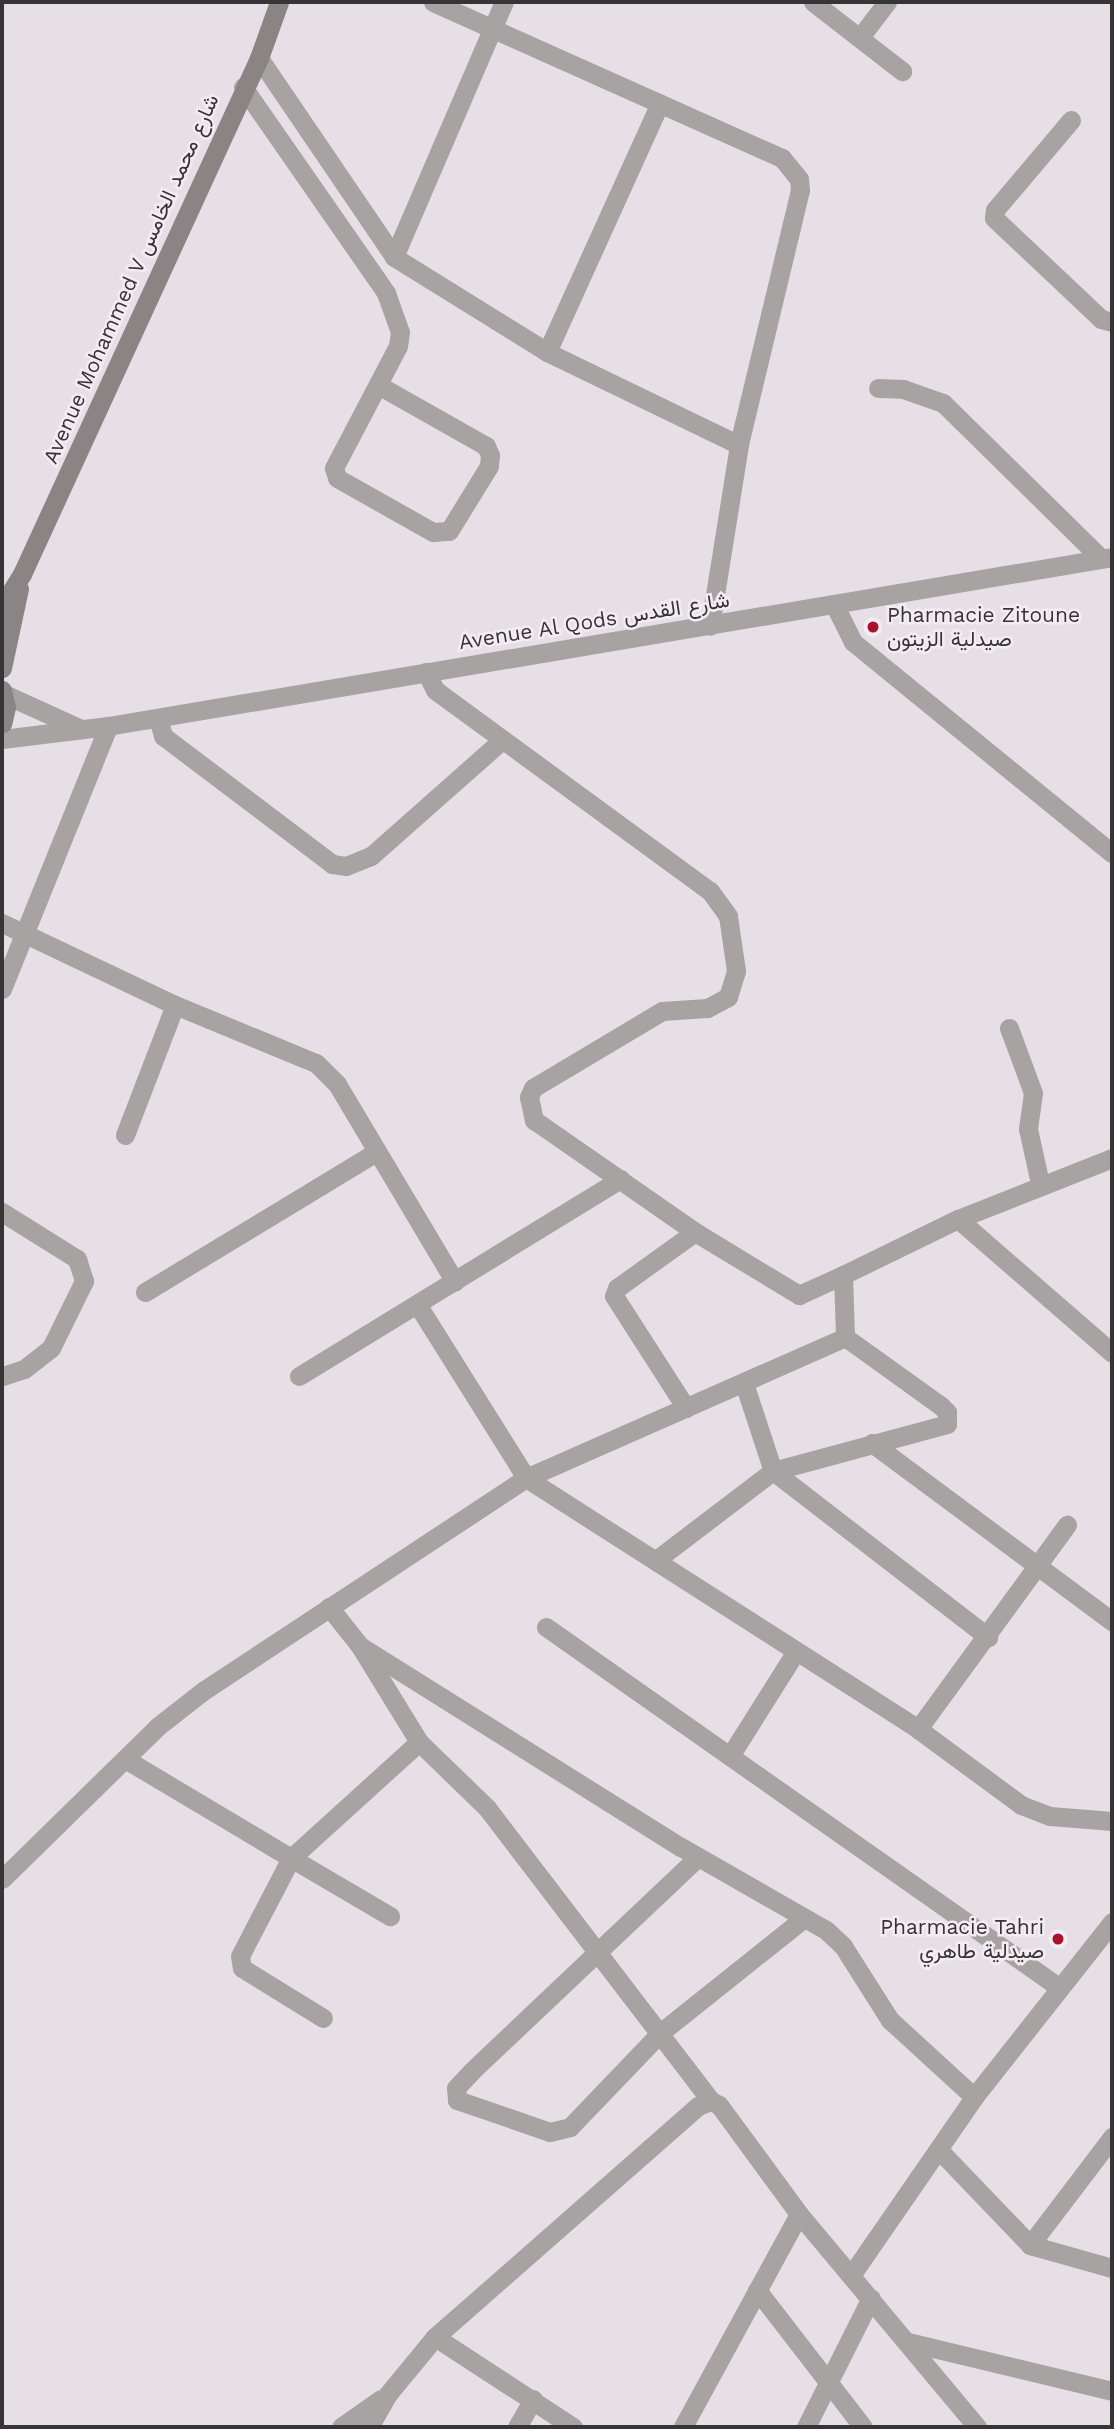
<!DOCTYPE html>
<html>
<head>
<meta charset="utf-8">
<style>
	body { margin:0 }
	#map { position:relative; width:1114px; height:2429px; overflow:hidden; background:#e6e0e6; font-family:"Work Sans",Vazirmatn,sans-serif }
	div>[style] { position:absolute }
	[style*='--x'] { left:calc(var(--x)*1px); top:calc(var(--y)*1px); width:calc(var(--w)*1px); rotate:calc(var(--a)*1deg) }
	.minor>* { height:19px; margin:-9.5px; padding:0 9.5px; transform-origin:9.5px; border-radius:9.5px; background:#a7a3a3 }
	.tertiary>* { height:19px; margin:-9.5px; padding:0 9.5px; transform-origin:9.5px; border-radius:9.5px; background:#a7a3a3 }
	.secondary>* { height:19px; margin:-9.5px; padding:0 9.5px; transform-origin:9.5px; border-radius:9.5px; background:#8a8485 }
	.dots>* { width:19px; height:19px; translate:-50% -50%; box-sizing:border-box; border:4px solid #f3edf3; border-radius:50% }
	span { translate:-50% -50%; white-space:nowrap; text-align:center; line-height:1.15; -webkit-text-stroke:5px #f3edf3; paint-order:stroke }
	.street-label { font-size:21px; color:#363436 }
	.poi-label { font-size:21px; color:#363436 }
	.left { translate:0 -50%; text-align:left }
	.right { translate:-100% -50%; text-align:right }
	.frame { position:absolute; inset:0; border:4px solid #363436; pointer-events:none }
</style>
</head>
<body>
<div id="map">
	<div class="minor">
		<div style="--x:433;--y:2;--w:382;--a:24.1"></div>
		<div style="--x:782;--y:158;--w:27;--a:51"></div>
		<div style="--x:799;--y:179;--w:11;--a:85"></div>
		<div style="--x:800;--y:190;--w:262;--a:103.5"></div>
		<div style="--x:739;--y:445;--w:183;--a:99.1"></div>
		<div style="--x:813;--y:2;--w:113;--a:37.8"></div>
		<div style="--x:861;--y:36;--w:43;--a:-52.6"></div>
		<div style="--x:259;--y:58;--w:240;--a:55.8"></div>
		<div style="--x:394;--y:257;--w:180;--a:31.8"></div>
		<div style="--x:547;--y:352;--w:213;--a:25.8"></div>
		<div style="--x:243;--y:87;--w:251;--a:55.2"></div>
		<div style="--x:386;--y:293;--w:41;--a:70.3"></div>
		<div style="--x:400;--y:332;--w:14;--a:98"></div>
		<div style="--x:398;--y:346;--w:138;--a:117.7"></div>
		<div style="--x:334;--y:468;--w:10;--a:73"></div>
		<div style="--x:337;--y:478;--w:110;--a:29.4"></div>
		<div style="--x:433;--y:532;--w:16;--a:-4"></div>
		<div style="--x:449;--y:531;--w:76;--a:-58.4"></div>
		<div style="--x:489;--y:466;--w:11;--a:-85"></div>
		<div style="--x:490;--y:455;--w:10;--a:-114"></div>
		<div style="--x:486;--y:446;--w:124;--a:-150.5"></div>
		<div style="--x:1071;--y:120;--w:118;--a:130.2"></div>
		<div style="--x:995;--y:210;--w:8;--a:97"></div>
		<div style="--x:994;--y:218;--w:147;--a:43.3"></div>
		<div style="--x:1101;--y:319;--w:11;--a:15"></div>
		<div style="--x:394;--y:257;--w:278;--a:-66.7"></div>
		<div style="--x:547;--y:352;--w:273;--a:-65.6"></div>
		<div style="--x:878;--y:388;--w:25;--a:2"></div>
		<div style="--x:903;--y:389;--w:42;--a:19.3"></div>
		<div style="--x:943;--y:403;--w:221;--a:44.5"></div>
		<div style="--x:834;--y:604;--w:42;--a:63.4"></div>
		<div style="--x:853;--y:642;--w:334;--a:39.2"></div>
		<div style="--x:426;--y:672;--w:20;--a:63"></div>
		<div style="--x:435;--y:690;--w:341;--a:36.2"></div>
		<div style="--x:710;--y:891;--w:31;--a:54"></div>
		<div style="--x:728;--y:916;--w:56;--a:81.7"></div>
		<div style="--x:736;--y:971;--w:27;--a:107"></div>
		<div style="--x:728;--y:997;--w:24;--a:152"></div>
		<div style="--x:707;--y:1008;--w:45;--a:176.2"></div>
		<div style="--x:662;--y:1011;--w:150;--a:149.2"></div>
		<div style="--x:533;--y:1088;--w:10;--a:114"></div>
		<div style="--x:529;--y:1097;--w:24;--a:78"></div>
		<div style="--x:534;--y:1120;--w:196;--a:34.8"></div>
		<div style="--x:695;--y:1232;--w:122;--a:31.2"></div>
		<div style="--x:799;--y:1295;--w:48;--a:-24.4"></div>
		<div style="--x:158;--y:718;--w:19;--a:74"></div>
		<div style="--x:163;--y:736;--w:212;--a:37.1"></div>
		<div style="--x:332;--y:864;--w:14;--a:8"></div>
		<div style="--x:346;--y:866;--w:27;--a:-22"></div>
		<div style="--x:371;--y:856;--w:174;--a:-41.5"></div>
		<div style="--x:2;--y:923;--w:191;--a:25.4"></div>
		<div style="--x:175;--y:1005;--w:152;--a:22.4"></div>
		<div style="--x:316;--y:1063;--w:30;--a:45"></div>
		<div style="--x:337;--y:1084;--w:230;--a:59.2"></div>
		<div style="--x:2;--y:989;--w:284;--a:-68"></div>
		<div style="--x:1009;--y:1028;--w:69;--a:69.7"></div>
		<div style="--x:1033;--y:1093;--w:36;--a:98"></div>
		<div style="--x:1028;--y:1129;--w:55;--a:77.5"></div>
		<div style="--x:125;--y:1135;--w:139;--a:-69"></div>
		<div style="--x:2;--y:1212;--w:89;--a:32.1"></div>
		<div style="--x:77;--y:1259;--w:23;--a:72"></div>
		<div style="--x:84;--y:1281;--w:75;--a:116.2"></div>
		<div style="--x:51;--y:1348;--w:34;--a:142"></div>
		<div style="--x:24;--y:1369;--w:23;--a:162"></div>
		<div style="--x:958;--y:1219;--w:204;--a:41"></div>
		<div style="--x:145;--y:1292;--w:270;--a:-31.2"></div>
		<div style="--x:417;--y:1304;--w:205;--a:57.9"></div>
		<div style="--x:526;--y:1478;--w:465;--a:32.6"></div>
		<div style="--x:918;--y:1729;--w:128;--a:36.4"></div>
		<div style="--x:1021;--y:1805;--w:31;--a:21"></div>
		<div style="--x:1050;--y:1816;--w:62;--a:4.6"></div>
		<div style="--x:845;--y:1337;--w:62;--a:-91.8"></div>
		<div style="--x:843;--y:1275;--w:128;--a:-26"></div>
		<div style="--x:958;--y:1219;--w:166;--a:-21.6"></div>
		<div style="--x:299;--y:1376;--w:377;--a:-31.5"></div>
		<div style="--x:744;--y:1383;--w:93;--a:71.8"></div>
		<div style="--x:773;--y:1471;--w:272;--a:37.7"></div>
		<div style="--x:686;--y:1408;--w:133;--a:-122.7"></div>
		<div style="--x:614;--y:1296;--w:9;--a:-69"></div>
		<div style="--x:617;--y:1288;--w:96;--a:-35.7"></div>
		<div style="--x:872;--y:1443;--w:299;--a:36.6"></div>
		<div style="--x:656;--y:1560;--w:147;--a:-37.3"></div>
		<div style="--x:773;--y:1471;--w:180;--a:-15.1"></div>
		<div style="--x:947;--y:1424;--w:12;--a:-90"></div>
		<div style="--x:947;--y:1412;--w:8;--a:-135"></div>
		<div style="--x:941;--y:1406;--w:118;--a:-144.3"></div>
		<div style="--x:329;--y:1607;--w:50;--a:51.5"></div>
		<div style="--x:360;--y:1646;--w:113;--a:58.4"></div>
		<div style="--x:419;--y:1742;--w:173;--a:137.8"></div>
		<div style="--x:291;--y:1858;--w:115;--a:30.4"></div>
		<div style="--x:546;--y:1627;--w:628;--a:35.08"></div>
		<div style="--x:360;--y:1646;--w:379;--a:32.1"></div>
		<div style="--x:681;--y:1847;--w:167;--a:29.8"></div>
		<div style="--x:826;--y:1930;--w:23;--a:43"></div>
		<div style="--x:843;--y:1946;--w:88;--a:57.6"></div>
		<div style="--x:890;--y:2020;--w:114;--a:42.5"></div>
		<div style="--x:918;--y:1729;--w:253;--a:-53.9"></div>
		<div style="--x:419;--y:1742;--w:95;--a:44.1"></div>
		<div style="--x:487;--y:1808;--w:369;--a:52.6"></div>
		<div style="--x:730;--y:1756;--w:124;--a:-57.8"></div>
		<div style="--x:125;--y:1759;--w:193;--a:30.8"></div>
		<div style="--x:291;--y:1858;--w:110;--a:117.5"></div>
		<div style="--x:240;--y:1956;--w:12;--a:81"></div>
		<div style="--x:242;--y:1968;--w:95;--a:31.7"></div>
		<div style="--x:698;--y:1857;--w:313;--a:136.6"></div>
		<div style="--x:471;--y:2072;--w:22;--a:133"></div>
		<div style="--x:456;--y:2088;--w:12;--a:85"></div>
		<div style="--x:457;--y:2100;--w:98;--a:19"></div>
		<div style="--x:550;--y:2132;--w:21;--a:-14"></div>
		<div style="--x:570;--y:2127;--w:130;--a:-46.2"></div>
		<div style="--x:660;--y:2033;--w:184;--a:-38.6"></div>
		<div style="--x:2;--y:1879;--w:217;--a:-44.4"></div>
		<div style="--x:157;--y:1727;--w:58;--a:-38"></div>
		<div style="--x:203;--y:1691;--w:387;--a:-33.4"></div>
		<div style="--x:526;--y:1478;--w:349;--a:-23.8"></div>
		<div style="--x:939;--y:2150;--w:132;--a:46.2"></div>
		<div style="--x:1030;--y:2245;--w:85;--a:15.7"></div>
		<div style="--x:799;--y:2214;--w:278;--a:50.1"></div>
		<div style="--x:1030;--y:2245;--w:136;--a:-52.8"></div>
		<div style="--x:852;--y:2274;--w:215;--a:-55.4"></div>
		<div style="--x:974;--y:2097;--w:223;--a:-51.7"></div>
		<div style="--x:757;--y:2290;--w:173;--a:52.3"></div>
		<div style="--x:435;--y:2337;--w:165;--a:33.1"></div>
		<div style="--x:908;--y:2342;--w:210;--a:13.5"></div>
		<div style="--x:341;--y:2427;--w:49;--a:-35"></div>
		<div style="--x:369;--y:2427;--w:38;--a:-60"></div>
		<div style="--x:388;--y:2394;--w:74;--a:-50.5"></div>
		<div style="--x:435;--y:2337;--w:350;--a:-41.3"></div>
		<div style="--x:698;--y:2106;--w:14;--a:-21"></div>
		<div style="--x:711;--y:2101;--w:9;--a:27"></div>
		<div style="--x:719;--y:2105;--w:135;--a:53.7"></div>
		<div style="--x:799;--y:2214;--w:243;--a:118.6"></div>
		<div style="--x:517;--y:2427;--w:32;--a:-60"></div>
		<div style="--x:806;--y:2427;--w:144;--a:-63.3"></div>
	</div>
	<div class="tertiary">
		<div style="--x:4;--y:694;--w:85;--a:24.4"></div>
		<div style="--x:2;--y:739;--w:107;--a:-7"></div>
		<div style="--x:108;--y:726;--w:1018;--a:-9.55"></div>
	</div>
	<div class="secondary">
		<div style="--x:2;--y:606;--w:38;--a:-58"></div>
		<div style="--x:22;--y:574;--w:568;--a:-65.33"></div>
		<div style="--x:259;--y:58;--w:59;--a:-70.3"></div>
		<div style="--x:2;--y:668;--w:81;--a:-77.9"></div>
		<div style="--x:2;--y:690;--w:17;--a:77"></div>
		<div style="--x:6;--y:707;--w:17;--a:103"></div>
	</div>
	<div class="dots">
		<div style="left:873px;top:627px;background:#a9122a"></div>
		<div style="left:1058px;top:1939px;background:#a9122a"></div>
	</div>
	<div class="street-label">
		<span style="left:131px;top:279px;rotate:-66deg">Avenue Mohammed V شارع محمد الخامس</span>
		<span style="left:594px;top:621px;rotate:-9deg">Avenue Al Qods شارع القدس</span>
	</div>
	<div class="poi-label">
		<span class="left" style="left:887px;top:627px">Pharmacie Zitoune<br>صيدلية الزيتون</span>
		<span class="right" style="left:1044px;top:1939px">Pharmacie Tahri<br>صيدلية طاهري</span>
	</div>
	<div class="frame"></div>
</div>
</body>
</html>
